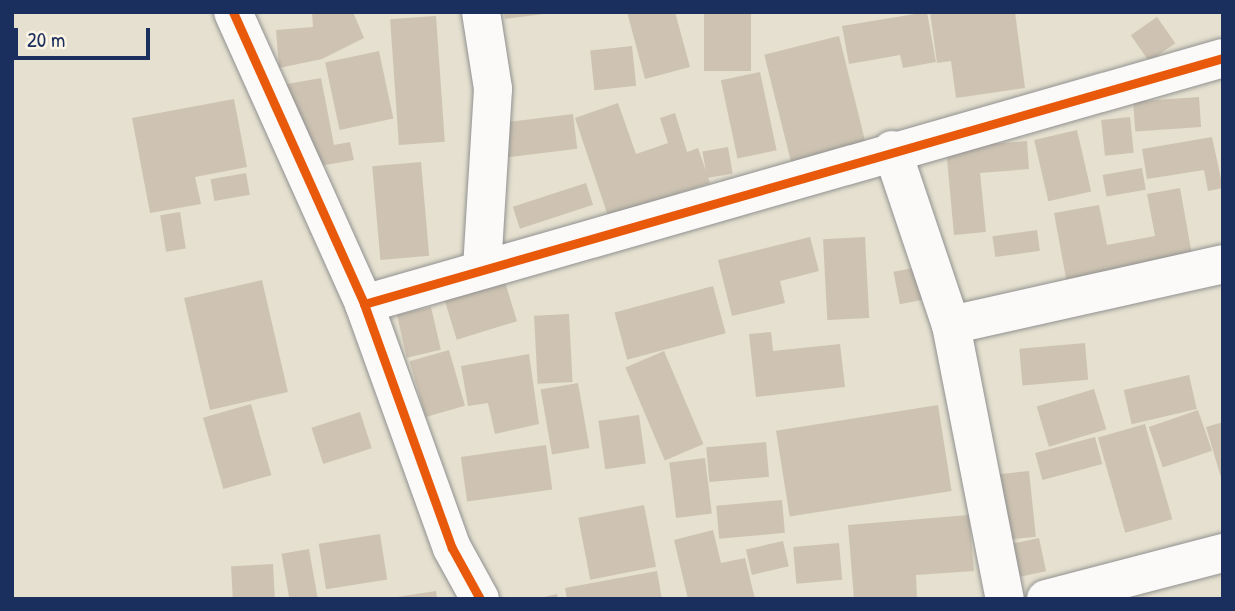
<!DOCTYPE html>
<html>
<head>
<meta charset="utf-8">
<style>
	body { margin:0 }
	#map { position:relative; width:1235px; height:611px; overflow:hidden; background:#e5e0cf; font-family:"Patrick Hand",sans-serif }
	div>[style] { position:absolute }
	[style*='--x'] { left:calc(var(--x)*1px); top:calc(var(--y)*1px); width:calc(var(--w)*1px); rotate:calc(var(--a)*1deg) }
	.building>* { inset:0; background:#cec3b2; transform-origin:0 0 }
	.roads { filter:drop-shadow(0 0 2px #909190) drop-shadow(0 0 2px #909190) }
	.minor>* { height:38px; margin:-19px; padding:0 19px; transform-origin:19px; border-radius:19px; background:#fbfaf8 }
	.cycleway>* { height:9px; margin:-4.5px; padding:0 4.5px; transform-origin:4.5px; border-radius:4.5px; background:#e8590c }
	span { translate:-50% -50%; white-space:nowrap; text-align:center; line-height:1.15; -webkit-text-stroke:5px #fcf5e5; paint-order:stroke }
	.frame { position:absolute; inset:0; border:14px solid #1b2f5e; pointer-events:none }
	.scale { position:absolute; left:14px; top:28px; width:136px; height:32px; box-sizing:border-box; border:4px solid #1b2f5e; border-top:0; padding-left:9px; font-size:21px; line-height:24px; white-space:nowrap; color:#1b2f5e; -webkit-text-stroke:5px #fcf5e5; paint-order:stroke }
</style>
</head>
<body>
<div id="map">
	<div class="building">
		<div style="clip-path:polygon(312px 12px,353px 12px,364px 38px,322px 59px,279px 68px,276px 30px,313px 27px)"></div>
		<div style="clip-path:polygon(504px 12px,544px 12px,544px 14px,505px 19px)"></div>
		<div style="clip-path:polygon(627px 12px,675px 12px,690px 67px,645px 79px)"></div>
		<div style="left:704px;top:12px;width:47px;height:59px"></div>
		<div style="clip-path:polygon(927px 12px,936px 62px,903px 68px,900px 55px,849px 64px,842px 26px)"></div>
		<div style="clip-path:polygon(930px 12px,1015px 12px,1025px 88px,956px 98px,951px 61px,937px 63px)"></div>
		<div style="left:436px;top:16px;width:126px;height:46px;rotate:86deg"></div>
		<div style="left:1157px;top:17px;width:32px;height:32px;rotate:55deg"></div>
		<div style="left:839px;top:36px;width:113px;height:77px;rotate:76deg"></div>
		<div style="left:632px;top:46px;width:40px;height:42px;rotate:84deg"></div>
		<div style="left:379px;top:51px;width:69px;height:55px;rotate:78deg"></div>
		<div style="left:760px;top:72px;width:80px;height:40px;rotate:78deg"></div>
		<div style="clip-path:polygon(321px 78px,334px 145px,350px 142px,354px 160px,302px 169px,287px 84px)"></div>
		<div style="left:1199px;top:97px;width:30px;height:66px;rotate:86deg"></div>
		<div style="clip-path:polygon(234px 99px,247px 167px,195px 177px,201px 204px,150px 213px,132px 118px)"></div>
		<div style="clip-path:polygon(618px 103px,636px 154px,668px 143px,660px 118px,675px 113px,687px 152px,698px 148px,710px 183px,608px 216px,575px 118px)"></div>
		<div style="left:573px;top:114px;width:35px;height:79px;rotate:83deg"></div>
		<div style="left:1130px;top:117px;width:36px;height:29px;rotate:84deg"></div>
		<div style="left:1077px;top:130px;width:63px;height:44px;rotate:77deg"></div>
		<div style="clip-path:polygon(1212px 137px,1223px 188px,1208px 191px,1204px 170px,1147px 179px,1142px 149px)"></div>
		<div style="clip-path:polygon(1027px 141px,1029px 169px,980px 173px,986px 232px,954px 235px,946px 148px)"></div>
		<div style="left:728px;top:147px;width:27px;height:26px;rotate:80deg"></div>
		<div style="left:421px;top:162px;width:94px;height:49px;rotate:85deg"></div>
		<div style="left:1142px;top:168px;width:22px;height:40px;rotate:80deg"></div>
		<div style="left:246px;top:173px;width:22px;height:36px;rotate:80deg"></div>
		<div style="left:586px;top:183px;width:23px;height:77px;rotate:72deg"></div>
		<div style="clip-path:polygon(1180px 188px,1194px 266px,1068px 289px,1054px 213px,1099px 205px,1107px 245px,1155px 236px,1147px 194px)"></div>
		<div style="left:180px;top:212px;width:37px;height:20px;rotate:81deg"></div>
		<div style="left:1037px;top:230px;width:21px;height:45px;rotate:82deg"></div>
		<div style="clip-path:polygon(810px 237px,819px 271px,780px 281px,785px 303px,732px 316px,718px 260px)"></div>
		<div style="left:865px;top:237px;width:81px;height:42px;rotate:87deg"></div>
		<div style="left:918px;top:267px;width:33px;height:25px;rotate:79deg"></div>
		<div style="left:262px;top:280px;width:115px;height:80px;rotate:77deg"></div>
		<div style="left:505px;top:282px;width:41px;height:63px;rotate:73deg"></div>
		<div style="left:713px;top:286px;width:49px;height:102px;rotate:75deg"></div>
		<div style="left:431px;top:307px;width:44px;height:35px;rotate:77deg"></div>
		<div style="left:569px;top:314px;width:68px;height:35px;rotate:87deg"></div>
		<div style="clip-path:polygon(771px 332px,773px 351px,840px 344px,845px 387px,756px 397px,749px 334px)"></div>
		<div style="left:1085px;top:343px;width:37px;height:66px;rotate:85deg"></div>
		<div style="left:449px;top:350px;width:58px;height:41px;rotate:74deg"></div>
		<div style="left:664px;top:351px;width:101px;height:42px;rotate:67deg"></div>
		<div style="clip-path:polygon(529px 354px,539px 424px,495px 434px,488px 403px,468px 406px,461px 366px)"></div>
		<div style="left:1189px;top:375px;width:35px;height:67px;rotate:77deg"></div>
		<div style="left:578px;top:383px;width:66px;height:38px;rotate:80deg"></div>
		<div style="left:1094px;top:389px;width:42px;height:60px;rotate:73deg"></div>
		<div style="left:251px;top:404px;width:74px;height:50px;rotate:74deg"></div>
		<div style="left:938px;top:405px;width:87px;height:164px;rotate:81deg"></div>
		<div style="left:1198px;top:410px;width:43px;height:52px;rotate:71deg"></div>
		<div style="left:360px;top:412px;width:38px;height:51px;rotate:72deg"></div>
		<div style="left:639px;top:415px;width:49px;height:41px;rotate:82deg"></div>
		<div style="clip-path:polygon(1223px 422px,1223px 481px,1222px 481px,1206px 427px)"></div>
		<div style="left:1145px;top:424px;width:99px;height:49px;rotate:74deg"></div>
		<div style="left:1095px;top:437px;width:28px;height:62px;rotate:75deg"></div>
		<div style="left:766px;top:442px;width:35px;height:60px;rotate:85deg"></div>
		<div style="left:546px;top:445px;width:45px;height:86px;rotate:82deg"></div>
		<div style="left:705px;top:458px;width:56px;height:36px;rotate:83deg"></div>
		<div style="left:1029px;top:471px;width:66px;height:34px;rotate:84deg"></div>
		<div style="left:782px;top:500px;width:33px;height:66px;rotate:85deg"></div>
		<div style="left:644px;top:505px;width:63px;height:67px;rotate:79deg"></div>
		<div style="clip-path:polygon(969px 515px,974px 571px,916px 575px,917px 599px,854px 599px,848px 525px)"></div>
		<div style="clip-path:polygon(713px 530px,721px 563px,745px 558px,755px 599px,688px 599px,674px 540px)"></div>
		<div style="left:380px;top:534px;width:46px;height:62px;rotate:81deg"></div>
		<div style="left:1039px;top:538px;width:34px;height:28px;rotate:78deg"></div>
		<div style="left:783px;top:541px;width:26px;height:38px;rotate:77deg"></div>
		<div style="left:839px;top:543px;width:37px;height:46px;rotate:85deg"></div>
		<div style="left:309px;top:549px;width:51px;height:28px;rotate:80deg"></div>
		<div style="left:273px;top:564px;width:35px;height:42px;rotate:87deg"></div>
		<div style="clip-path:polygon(657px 571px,662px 599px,567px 599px,565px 588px)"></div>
		<div style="clip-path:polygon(436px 591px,437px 599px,397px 599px,397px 597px)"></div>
		<div style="clip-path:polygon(557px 594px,558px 599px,540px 599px,540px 598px)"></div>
	</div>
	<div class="roads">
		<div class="minor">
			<div style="--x:233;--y:12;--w:320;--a:65.8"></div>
			<div style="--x:364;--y:304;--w:259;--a:70.2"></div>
			<div style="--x:452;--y:548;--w:58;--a:61.2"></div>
			<div style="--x:481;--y:12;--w:78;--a:81.1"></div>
			<div style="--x:493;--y:89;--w:178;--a:93.5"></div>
			<div style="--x:892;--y:150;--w:185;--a:71.4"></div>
			<div style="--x:951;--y:325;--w:279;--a:78.9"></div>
			<div style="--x:364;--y:304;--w:894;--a:-15.98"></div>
			<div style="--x:951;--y:325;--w:279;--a:-12.6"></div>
			<div style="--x:1046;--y:599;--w:183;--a:-14.6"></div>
		</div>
	</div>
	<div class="cycleway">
		<div style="--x:233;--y:12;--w:320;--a:65.8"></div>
		<div style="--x:364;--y:304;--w:259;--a:70.2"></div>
		<div style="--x:452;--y:548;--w:58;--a:61.2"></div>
		<div style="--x:364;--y:304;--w:894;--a:-15.98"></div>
	</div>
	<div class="frame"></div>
	<div class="scale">20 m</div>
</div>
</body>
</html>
